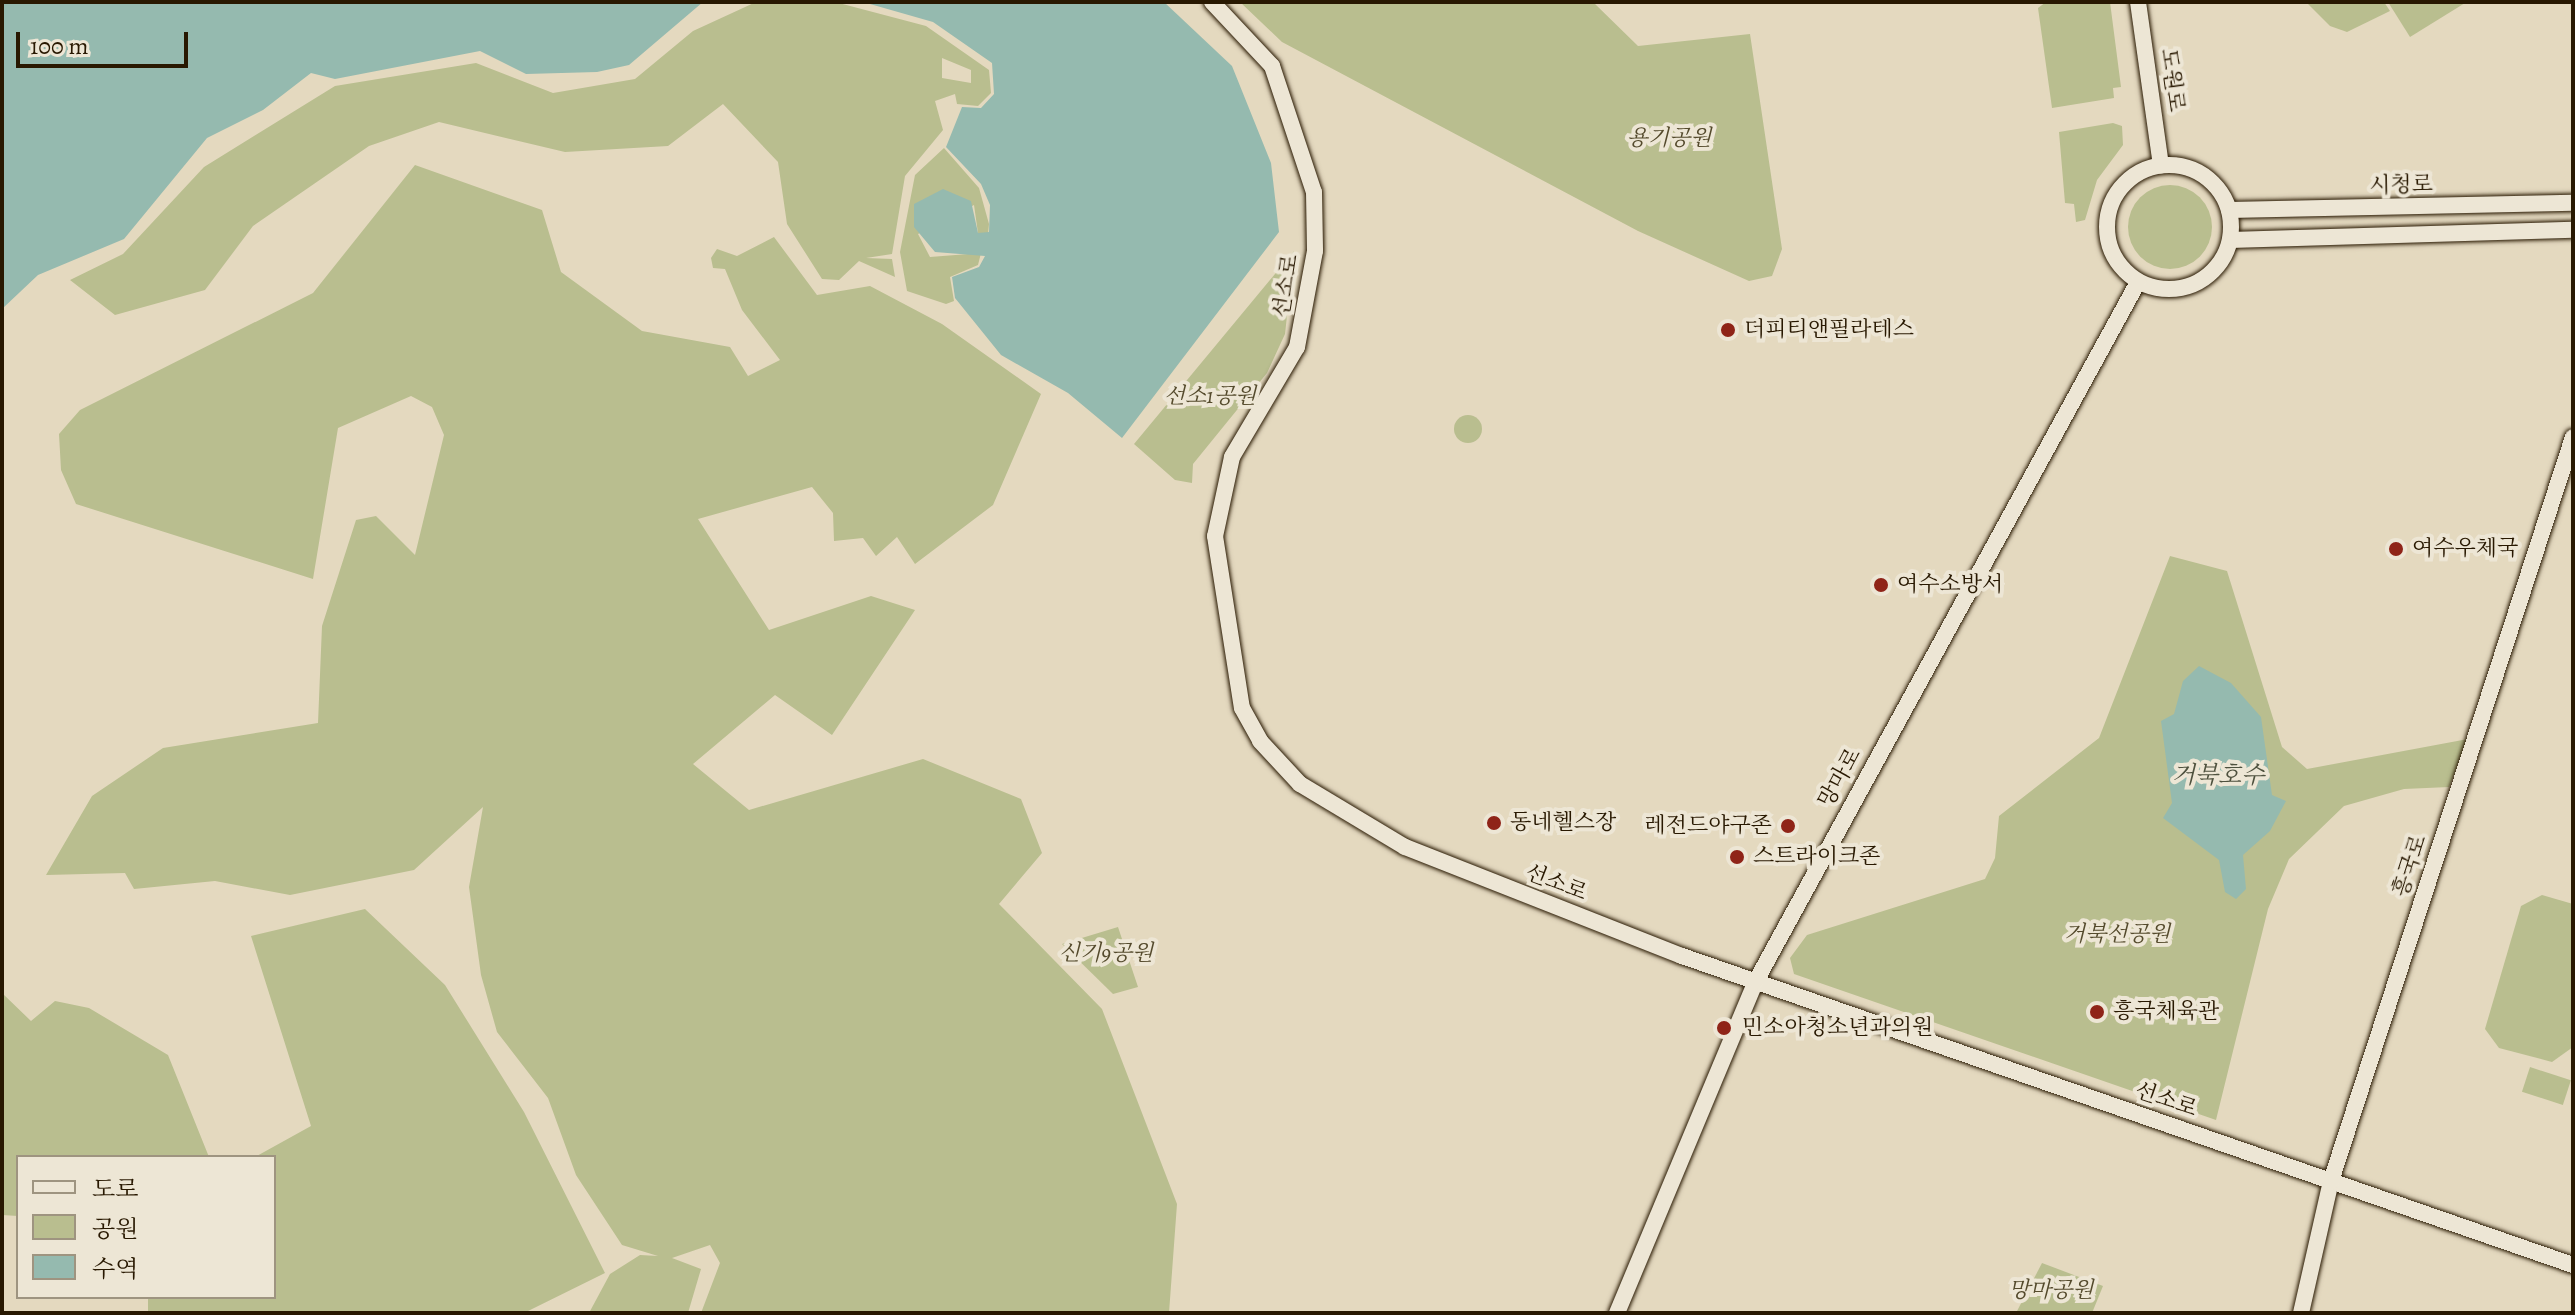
<!DOCTYPE html>
<html>
<head>
<meta charset="utf-8">
<style>
	body { margin:0 }
	#map { position:relative; width:2575px; height:1315px; overflow:hidden; background:#e4d9bf; font-family:Alegreya,"Noto Serif KR",serif }
	div>[style] { position:absolute }
	[style*='--x'] { left:calc(var(--x)*1px); top:calc(var(--y)*1px); width:calc(var(--w)*1px); rotate:calc(var(--a)*1deg) }
	.green>* { inset:0; background:#b9be8f; transform-origin:0 0 }
	.round { border-radius:50% }
	.water>* { inset:0; background:#95baaf }
	.roads { filter:drop-shadow(0 0 2px #281801) drop-shadow(0 0 2px #281801) }
	.secondary>* { height:16px; margin:-8px; padding:0 8px; transform-origin:8px; border-radius:8px; background:#ede6d5 }
	.secondary>.ring { margin:-8px; padding:0; box-sizing:content-box; background:none; border:16px solid #ede6d5; border-radius:50% }
	.dots>* { width:22px; height:22px; translate:-50% -50%; box-sizing:border-box; border:4px solid #ede6d5; border-radius:50% }
	span { translate:-50% -50%; white-space:nowrap; text-align:center; line-height:1.15; -webkit-text-stroke:8px #ede6d5; paint-order:stroke }
	.street-label { font-size:22px; color:#281801 }
	.park-label { font-size:22px; color:#544a2c; font-style:italic }
	.poi-label { font-size:22px; color:#281801 }
	.left { translate:0 -50%; text-align:left }
	.right { translate:-100% -50%; text-align:right }
	.water-label { font-size:24px; color:#4e513e; font-style:italic }
	.frame { position:absolute; inset:0; border:4px solid #281801; pointer-events:none }
	.legend { position:absolute; left:16px; top:1155px; width:260px; height:144px; box-sizing:border-box; background:#ede6d5; border:2px solid #9e9480; margin:0; padding:10px 14px; list-style:none; font-size:24px; color:#281801 }
	.legend li { display:flex; align-items:center; gap:16px; height:40px }
	.legend b { width:40px; border:2px solid #9e9480 }
	.scale { position:absolute; left:16px; top:32px; width:172px; height:36px; box-sizing:border-box; border:4px solid #281801; border-top:0; padding-left:10px; font-size:24px; line-height:28px; white-space:nowrap; color:#281801; -webkit-text-stroke:6px #ede6d5; paint-order:stroke }
</style>
</head>
<body>
<div id="map">
	<div class="green">
		<div style="clip-path:polygon(evenodd,756px 2px,835px 2px,926px 26px,989px 70px,991px 93px,978px 106px,957px 104px,955px 94px,935px 101px,943px 130px,905px 176px,892px 254px,866px 258px,892px 259px,895px 277px,859px 261px,839px 280px,822px 279px,787px 224px,778px 162px,723px 104px,668px 146px,565px 152px,439px 122px,369px 146px,253px 226px,205px 290px,115px 315px,70px 280px,123px 254px,204px 167px,335px 86px,476px 63px,553px 93px,635px 79px,693px 31px,756px 2px,942px 58px,971px 70px,971px 83px,942px 78px,942px 58px)"></div>
		<div style="clip-path:polygon(1240px 2px,1593px 2px,1638px 46px,1750px 34px,1782px 249px,1772px 276px,1749px 281px,1638px 231px,1282px 42px)"></div>
		<div style="clip-path:polygon(2046px 2px,2110px 2px,2121px 87px,2113px 88px,2114px 98px,2052px 108px,2038px 8px)"></div>
		<div style="clip-path:polygon(2306px 2px,2384px 2px,2390px 11px,2347px 32px,2330px 26px)"></div>
		<div style="clip-path:polygon(2388px 2px,2464px 2px,2465px 3px,2410px 37px)"></div>
		<div style="clip-path:polygon(2113px 123px,2122px 126px,2123px 145px,2097px 180px,2085px 220px,2076px 222px,2074px 204px,2065px 203px,2059px 132px)"></div>
		<div style="clip-path:polygon(944px 148px,979px 188px,989px 224px,988px 234px,978px 233px,974px 205px,918px 234px,930px 257px,981px 253px,978px 265px,950px 277px,954px 301px,946px 304px,907px 291px,900px 252px,915px 175px)"></div>
		<div style="clip-path:polygon(415px 165px,542px 210px,561px 272px,642px 331px,730px 347px,748px 376px,780px 360px,742px 310px,725px 269px,713px 268px,711px 258px,717px 249px,737px 256px,774px 237px,817px 295px,870px 286px,942px 324px,1041px 394px,993px 505px,915px 564px,897px 537px,876px 556px,863px 538px,834px 541px,833px 513px,812px 487px,698px 519px,769px 630px,871px 596px,915px 610px,832px 735px,775px 695px,693px 764px,749px 810px,923px 759px,1021px 799px,1042px 853px,999px 904px,1102px 1009px,1177px 1204px,1169px 1313px,701px 1313px,720px 1263px,710px 1245px,672px 1258px,701px 1269px,688px 1313px,589px 1313px,610px 1274px,640px 1255px,658px 1256px,622px 1245px,576px 1175px,548px 1098px,497px 1032px,481px 975px,469px 887px,483px 807px,414px 870px,290px 895px,215px 881px,134px 889px,125px 873px,46px 875px,92px 796px,163px 748px,318px 723px,322px 626px,356px 520px,376px 516px,415px 555px,444px 435px,432px 407px,411px 396px,338px 428px,313px 579px,76px 504px,61px 470px,59px 434px,80px 410px,313px 293px)"></div>
		<div class="round" style="left:2128px;top:185px;width:84px;height:84px"></div>
		<div style="clip-path:polygon(1294px 251px,1285px 334px,1267px 373px,1193px 464px,1192px 483px,1175px 480px,1134px 444px)"></div>
		<div class="round" style="left:1454px;top:415px;width:28px;height:28px"></div>
		<div style="clip-path:polygon(2170px 556px,2227px 571px,2282px 747px,2307px 769px,2468px 739px,2449px 787px,2404px 789px,2344px 806px,2289px 859px,2268px 909px,2216px 1120px,1794px 974px,1790px 958px,1807px 935px,1985px 879px,1995px 858px,1999px 816px,2099px 738px)"></div>
		<div style="clip-path:polygon(2542px 895px,2573px 904px,2573px 1047px,2552px 1062px,2499px 1048px,2485px 1029px,2521px 906px)"></div>
		<div style="clip-path:polygon(365px 909px,445px 985px,524px 1112px,605px 1273px,524px 1313px,148px 1313px,148px 1297px,274px 1297px,274px 1157px,255px 1157px,311px 1126px,251px 936px)"></div>
		<div style="clip-path:polygon(1118px 927px,1138px 987px,1113px 994px,1062px 944px)"></div>
		<div style="clip-path:polygon(2px 993px,31px 1021px,55px 1001px,89px 1008px,168px 1055px,209px 1157px,18px 1157px,18px 1216px,2px 1215px)"></div>
		<div style="left:2530px;top:1067px;width:43px;height:26px;rotate:18deg"></div>
		<div style="clip-path:polygon(2042px 1263px,2103px 1286px,2092px 1313px,2016px 1313px)"></div>
	</div>
	<div class="water">
		<div style="clip-path:polygon(2px 2px,703px 2px,629px 65px,597px 72px,526px 74px,480px 51px,335px 79px,311px 73px,263px 110px,207px 138px,124px 239px,38px 275px,2px 309px)"></div>
		<div style="clip-path:polygon(863px 2px,1164px 2px,1232px 66px,1271px 163px,1279px 232px,1122px 438px,1068px 393px,1001px 355px,955px 298px,952px 277px,979px 267px,985px 256px,935px 252px,914px 227px,914px 204px,943px 189px,971px 201px,978px 233px,989px 232px,990px 205px,981px 184px,946px 147px,962px 107px,981px 108px,994px 94px,992px 63px,933px 22px)"></div>
		<div style="clip-path:polygon(2199px 666px,2231px 683px,2261px 717px,2272px 795px,2286px 801px,2270px 831px,2243px 855px,2246px 889px,2236px 899px,2225px 892px,2219px 860px,2163px 818px,2172px 803px,2161px 721px,2174px 714px,2183px 681px)"></div>
	</div>
	<div class="roads">
		<div class="secondary">
			<div style="--x:1212;--y:2;--w:88;--a:46.8"></div>
			<div style="--x:1272;--y:66;--w:133;--a:71.6"></div>
			<div style="--x:1314;--y:192;--w:59;--a:89"></div>
			<div style="--x:1315;--y:251;--w:98;--a:100.6"></div>
			<div style="--x:1297;--y:347;--w:128;--a:120.6"></div>
			<div style="--x:1232;--y:457;--w:81;--a:102.1"></div>
			<div style="--x:1215;--y:536;--w:174;--a:81.1"></div>
			<div style="--x:1242;--y:708;--w:38;--a:61"></div>
			<div style="--x:1260;--y:741;--w:59;--a:47.1"></div>
			<div style="--x:1300;--y:784;--w:122;--a:31"></div>
			<div style="--x:1405;--y:847;--w:298;--a:21.5"></div>
			<div style="--x:1682;--y:956;--w:943;--a:19.13"></div>
			<div style="--x:2138;--y:2;--w:165;--a:82"></div>
			<div class="ring" style="left:2107px;top:165px;width:108px;height:108px"></div>
			<div style="--x:2229;--y:210;--w:344;--a:-1.2"></div>
			<div style="--x:2230;--y:240;--w:343;--a:-1.7"></div>
			<div style="--x:1617;--y:1313;--w:360;--a:-67.3"></div>
			<div style="--x:1756;--y:981;--w:797;--a:-61.34"></div>
			<div style="--x:2301;--y:1313;--w:135;--a:-77.2"></div>
			<div style="--x:2331;--y:1181;--w:782;--a:-71.98"></div>
		</div>
	</div>
	<div class="dots">
		<div style="left:1728px;top:330px;background:#8f2418"></div>
		<div style="left:2396px;top:549px;background:#8f2418"></div>
		<div style="left:1881px;top:585px;background:#8f2418"></div>
		<div style="left:1494px;top:823px;background:#8f2418"></div>
		<div style="left:1788px;top:826px;background:#8f2418"></div>
		<div style="left:1737px;top:857px;background:#8f2418"></div>
		<div style="left:2097px;top:1012px;background:#8f2418"></div>
		<div style="left:1724px;top:1028px;background:#8f2418"></div>
	</div>
	<div class="street-label">
		<span style="left:2172px;top:80px;rotate:82deg">도원로</span>
		<span style="left:2401px;top:185px;rotate:-1deg">시청로</span>
		<span style="left:1286px;top:286px;rotate:-81deg">선소로</span>
		<span style="left:1840px;top:778px;rotate:-61deg">망마로</span>
		<span style="left:2410px;top:866px;rotate:-72deg">흥국로</span>
		<span style="left:1556px;top:883px;rotate:21deg">선소로</span>
		<span style="left:2166px;top:1100px;rotate:19deg">선소로</span>
	</div>
	<div class="park-label">
		<span style="left:1669px;top:139px">용기공원</span>
		<span style="left:1210px;top:397px">선소1공원</span>
		<span style="left:2117px;top:935px">거북선공원</span>
		<span style="left:1106px;top:954px">신기9공원</span>
		<span style="left:2051px;top:1291px">망마공원</span>
	</div>
	<div class="poi-label">
		<span class="left" style="left:1744px;top:330px">더피티앤필라테스</span>
		<span class="left" style="left:2412px;top:549px">여수우체국</span>
		<span class="left" style="left:1897px;top:585px">여수소방서</span>
		<span class="left" style="left:1510px;top:823px">동네헬스장</span>
		<span class="right" style="left:1772px;top:826px">레전드야구존</span>
		<span class="left" style="left:1753px;top:857px">스트라이크존</span>
		<span class="left" style="left:2113px;top:1012px">흥국체육관</span>
		<span class="left" style="left:1742px;top:1028px">민소아청소년과의원</span>
	</div>
	<div class="water-label">
		<span style="left:2218px;top:776px">거북호수</span>
	</div>
	<div class="frame"></div>
	<ul class="legend">
	<li><b style="height:10px;background:#ede6d5"></b>도로</li>
	<li><b style="height:22px;background:#b9be8f"></b>공원</li>
	<li><b style="height:22px;background:#95baaf"></b>수역</li>
	</ul>
	<div class="scale">100 m</div>
</div>
</body>
</html>
